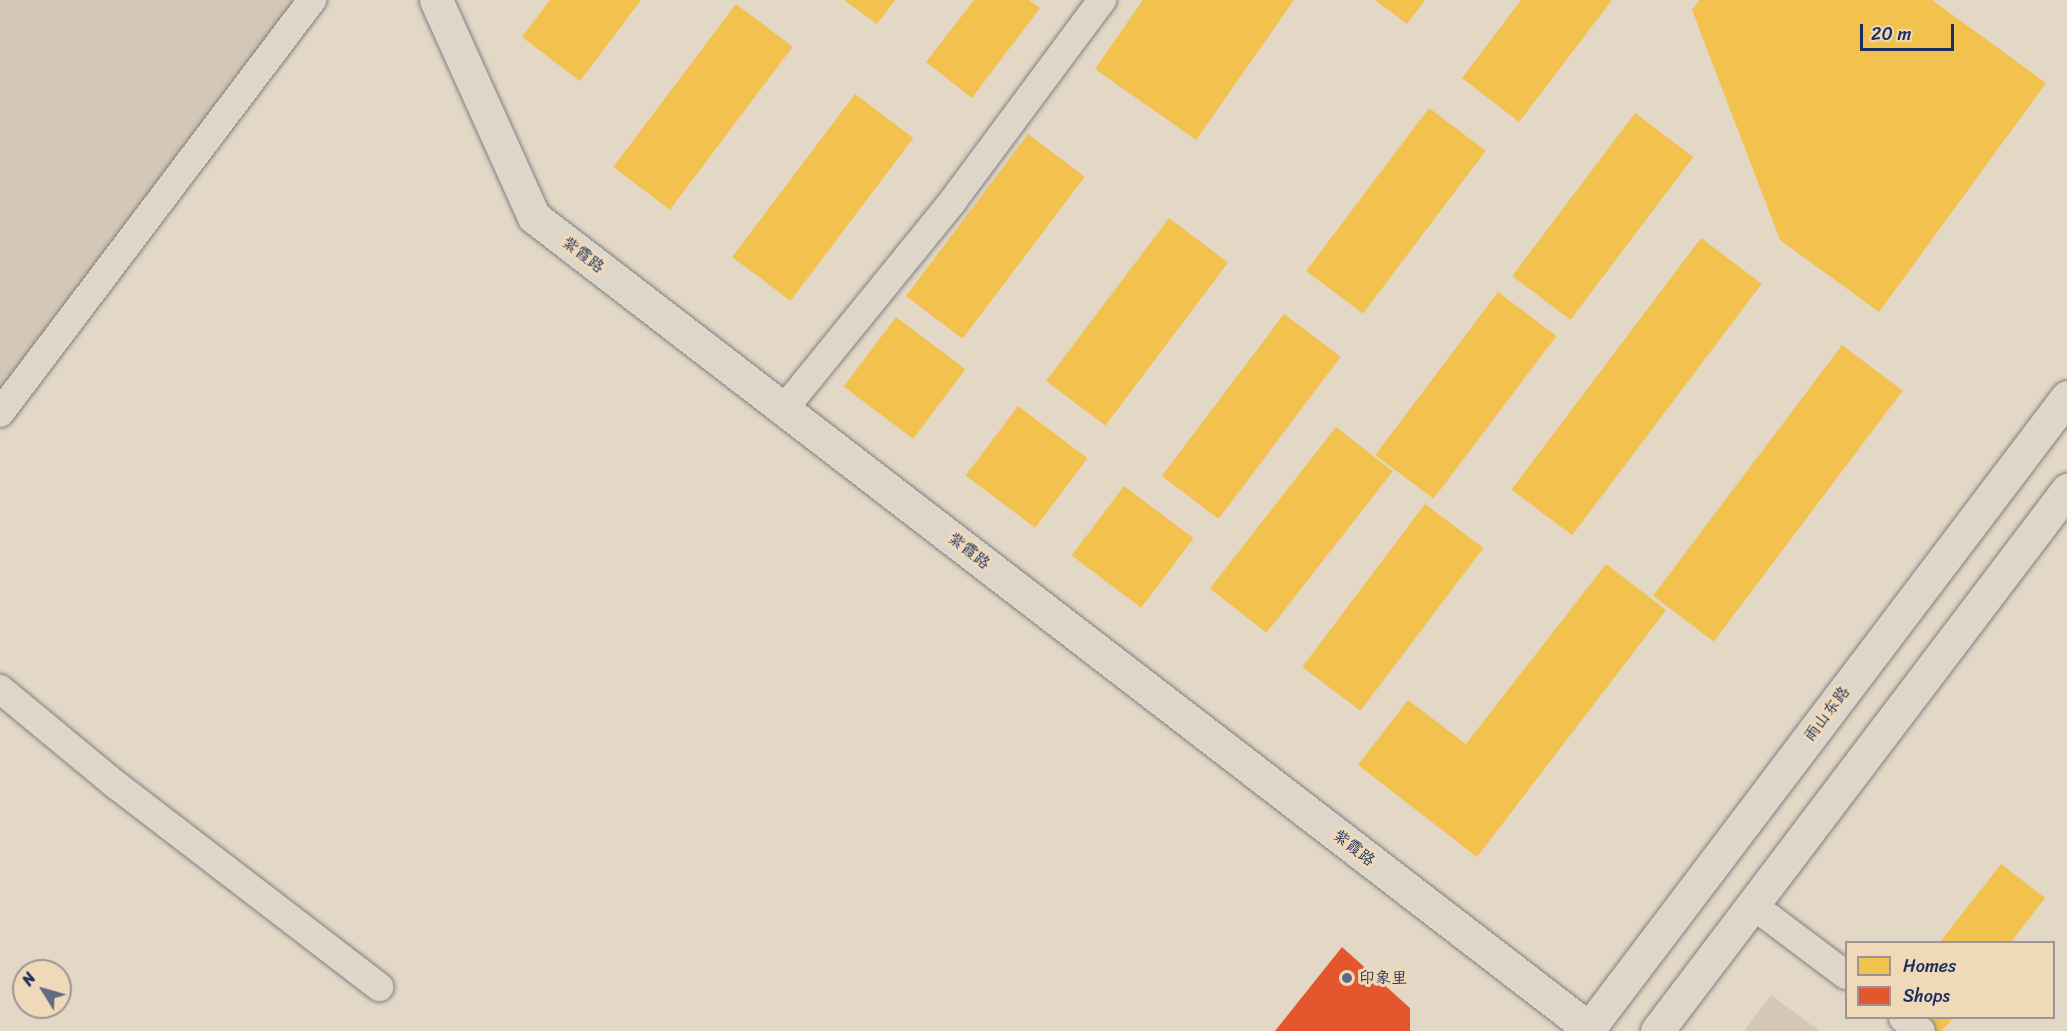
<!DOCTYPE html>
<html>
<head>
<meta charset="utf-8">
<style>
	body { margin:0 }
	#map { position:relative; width:2067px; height:1031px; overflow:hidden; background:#e3d7c6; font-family:Sriracha,"LXGW WenKai TC",sans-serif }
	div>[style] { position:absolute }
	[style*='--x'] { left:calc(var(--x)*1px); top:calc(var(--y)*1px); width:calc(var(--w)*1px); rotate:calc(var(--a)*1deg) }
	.built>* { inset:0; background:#d5c7b5 }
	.homes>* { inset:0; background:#f2c14e; transform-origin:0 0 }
	.shops>* { inset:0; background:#e4572e }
	.roads { filter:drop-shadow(0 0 2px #818081) drop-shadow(0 0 2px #818081) }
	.street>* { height:28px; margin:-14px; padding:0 14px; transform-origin:14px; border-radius:14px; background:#dfd6ca }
	.secondary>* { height:33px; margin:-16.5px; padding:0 16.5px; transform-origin:16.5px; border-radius:16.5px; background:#dfd6ca }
	.primary>* { height:33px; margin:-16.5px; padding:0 16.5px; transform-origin:16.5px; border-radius:16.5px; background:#dfd6ca }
	.dots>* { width:16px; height:16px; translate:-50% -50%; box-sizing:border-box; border:3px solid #f0d9b9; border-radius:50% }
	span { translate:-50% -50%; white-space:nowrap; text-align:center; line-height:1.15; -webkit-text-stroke:6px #f0d9b9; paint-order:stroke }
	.street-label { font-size:16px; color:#1b2f5e }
	.poi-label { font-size:16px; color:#1b2f5e }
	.left { translate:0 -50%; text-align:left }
	.legend { position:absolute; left:1845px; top:941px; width:210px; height:78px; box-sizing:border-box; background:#f0d9b9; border:2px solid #9b9595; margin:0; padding:8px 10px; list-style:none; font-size:18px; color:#1b2f5e }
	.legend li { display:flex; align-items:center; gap:12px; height:30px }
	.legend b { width:30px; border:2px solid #9b9595 }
	.north { position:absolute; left:12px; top:959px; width:60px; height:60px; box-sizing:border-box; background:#f0d9b9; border:2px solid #9b9595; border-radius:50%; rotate:307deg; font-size:16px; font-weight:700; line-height:24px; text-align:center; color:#1b2f5e }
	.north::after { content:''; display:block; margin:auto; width:21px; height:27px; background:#616a82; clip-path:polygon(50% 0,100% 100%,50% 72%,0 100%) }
	.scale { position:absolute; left:1860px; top:24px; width:94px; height:27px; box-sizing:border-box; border:3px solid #1b2f5e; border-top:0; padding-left:8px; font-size:18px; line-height:21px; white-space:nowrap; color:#1b2f5e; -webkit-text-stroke:4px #f0d9b9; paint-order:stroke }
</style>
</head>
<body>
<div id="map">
	<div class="built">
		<div style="clip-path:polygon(0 0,312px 0,0 413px)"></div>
		<div style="clip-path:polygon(1771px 995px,1820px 1031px,1744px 1031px)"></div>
	</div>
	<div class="homes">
		<div style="clip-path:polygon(550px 0,641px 0,580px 81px,522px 37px)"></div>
		<div style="clip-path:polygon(844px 0,895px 0,877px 24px)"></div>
		<div style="clip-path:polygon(974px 0,1029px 0,1040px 8px,972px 98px,926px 62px)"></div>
		<div style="clip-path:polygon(1143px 0,1294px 0,1196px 140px,1095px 69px)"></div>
		<div style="clip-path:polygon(1375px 0,1425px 0,1407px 24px)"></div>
		<div style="clip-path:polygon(1521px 0,1612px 0,1519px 122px,1462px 78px)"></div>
		<div style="clip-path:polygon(1699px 0,1932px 0,2046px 83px,1879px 312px,1780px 240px,1692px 10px)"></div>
		<div style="left:736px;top:4px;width:71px;height:204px;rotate:37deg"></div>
		<div style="left:855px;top:94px;width:73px;height:204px;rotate:37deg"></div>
		<div style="left:1429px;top:108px;width:71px;height:204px;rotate:37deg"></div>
		<div style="left:1635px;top:113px;width:73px;height:204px;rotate:37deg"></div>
		<div style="left:1028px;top:134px;width:71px;height:203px;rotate:37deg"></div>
		<div style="left:1169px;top:218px;width:74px;height:204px;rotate:37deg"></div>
		<div style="left:1701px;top:238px;width:76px;height:315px;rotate:37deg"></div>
		<div style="left:1498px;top:292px;width:73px;height:204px;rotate:37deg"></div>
		<div style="left:1284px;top:314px;width:71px;height:203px;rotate:37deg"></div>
		<div style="left:896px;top:317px;width:87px;height:87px;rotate:37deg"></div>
		<div style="left:1842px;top:345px;width:76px;height:314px;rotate:37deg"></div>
		<div style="left:1018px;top:406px;width:87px;height:87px;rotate:37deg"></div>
		<div style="left:1336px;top:427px;width:72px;height:205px;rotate:38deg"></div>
		<div style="left:1124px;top:486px;width:87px;height:87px;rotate:37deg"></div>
		<div style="left:1425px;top:504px;width:73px;height:204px;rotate:37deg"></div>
		<div style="clip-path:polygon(1606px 564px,1666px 610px,1477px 857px,1358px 765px,1408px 700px,1466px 744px)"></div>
		<div style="clip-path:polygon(2001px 864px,2045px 898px,2011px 942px,1940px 942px)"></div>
		<div style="clip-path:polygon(1917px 1018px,1953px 1018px,1942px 1031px,1934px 1031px)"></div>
	</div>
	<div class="shops">
		<div style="clip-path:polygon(1342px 947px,1410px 1008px,1410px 1031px,1275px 1031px)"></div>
	</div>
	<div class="roads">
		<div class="street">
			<div style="--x:784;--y:409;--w:267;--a:-50.9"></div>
			<div style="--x:952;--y:202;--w:252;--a:-53.4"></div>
			<div style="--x:0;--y:413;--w:518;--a:-52.93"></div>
			<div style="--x:0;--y:689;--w:151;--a:39.6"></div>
			<div style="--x:116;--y:785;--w:332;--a:37.5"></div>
			<div style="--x:1754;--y:906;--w:115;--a:36.9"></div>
			<div style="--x:1903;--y:1018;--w:22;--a:36"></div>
		</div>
		<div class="secondary">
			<div style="--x:436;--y:0;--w:238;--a:65.7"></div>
			<div style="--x:534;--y:217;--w:1335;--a:37.57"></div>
		</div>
		<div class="primary">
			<div style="--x:1587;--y:1031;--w:795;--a:-52.87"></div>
			<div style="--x:1657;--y:1031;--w:679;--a:-52.84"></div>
		</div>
	</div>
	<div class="dots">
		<div style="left:1347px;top:978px;background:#616a82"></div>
	</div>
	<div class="street-label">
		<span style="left:583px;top:255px;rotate:37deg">紫霞路</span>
		<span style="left:969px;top:551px;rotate:38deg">紫霞路</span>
		<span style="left:1827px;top:714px;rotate:-53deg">雨山东路</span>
		<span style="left:1354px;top:848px;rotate:38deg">紫霞路</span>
	</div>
	<div class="poi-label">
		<span class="left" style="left:1359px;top:978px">印象里</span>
	</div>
	<ul class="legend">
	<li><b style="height:16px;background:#f2c14e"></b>Homes</li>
	<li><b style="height:16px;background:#e4572e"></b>Shops</li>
	</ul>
	<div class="north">N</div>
	<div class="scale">20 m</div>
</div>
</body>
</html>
